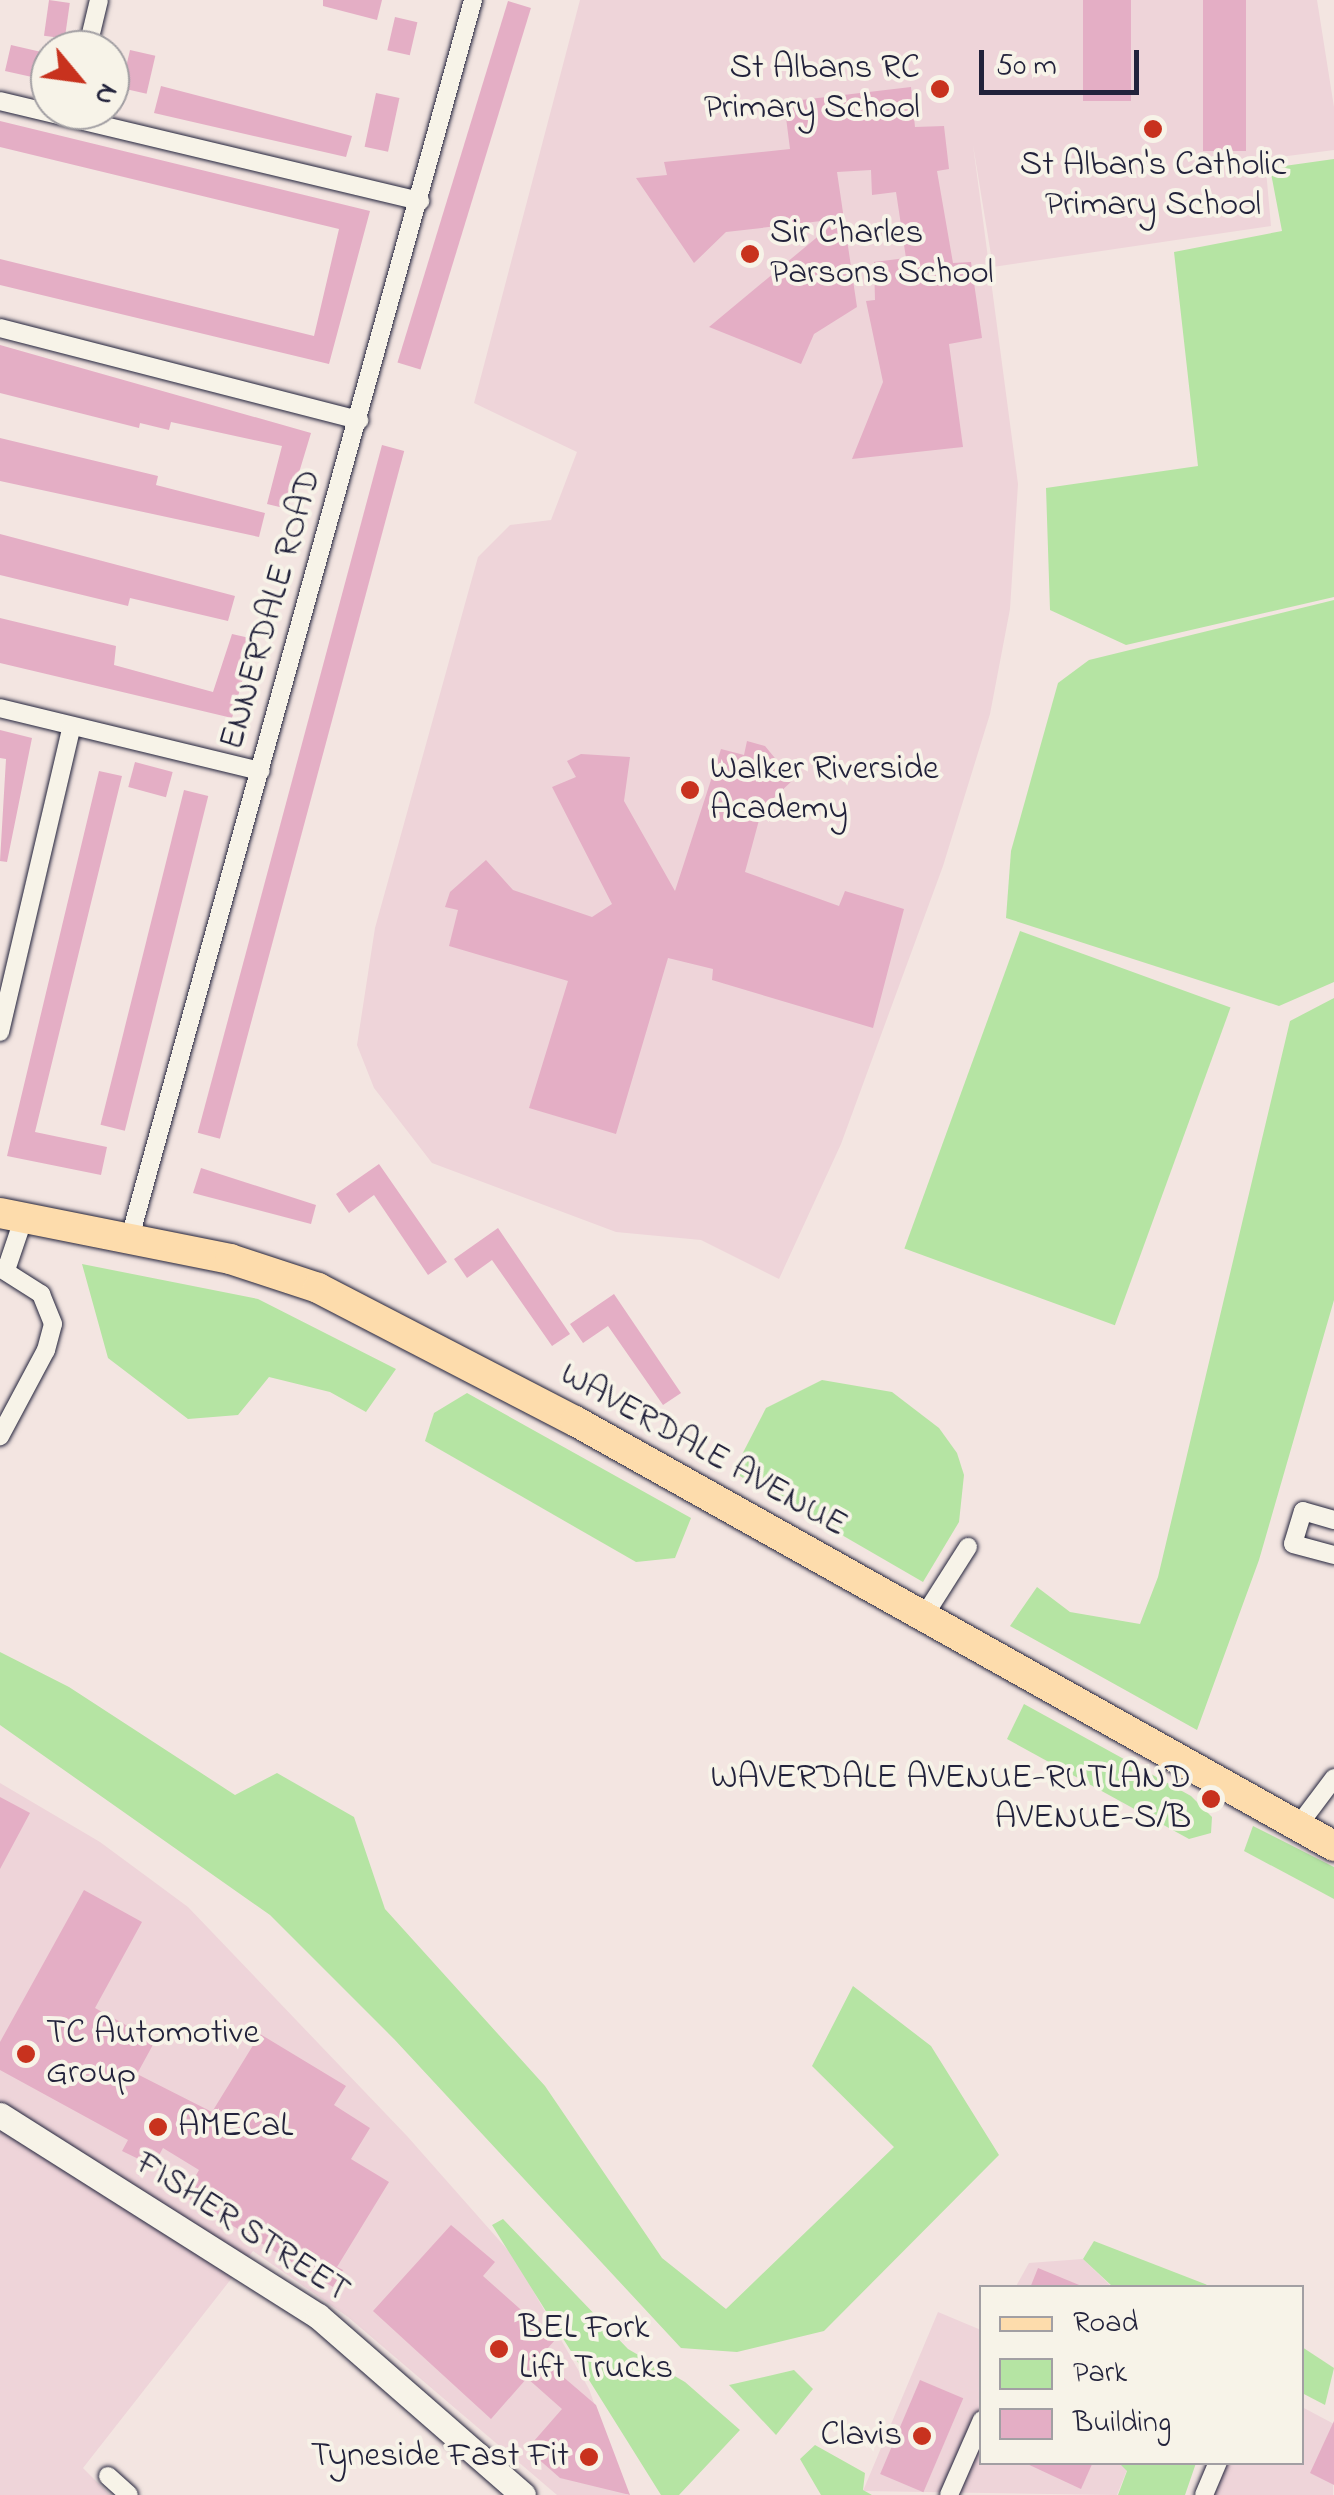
<!DOCTYPE html>
<html>
<head>
<meta charset="utf-8">
<style>
	body { margin:0 }
	#map { position:relative; width:1334px; height:2495px; overflow:hidden; background:#f3e5e1; font-family:"Indie Flower",sans-serif }
	div>[style] { position:absolute }
	[style*='--x'] { left:calc(var(--x)*1px); top:calc(var(--y)*1px); width:calc(var(--w)*1px); rotate:calc(var(--a)*1deg) }
	.built>* { inset:0; background:#eed4d9 }
	.green>* { inset:0; background:#b5e4a3; transform-origin:0 0 }
	.building>* { inset:0; background:#e4aec5; transform-origin:0 0 }
	.roads { filter:drop-shadow(0 0 2px #22223b) drop-shadow(0 0 2px #22223b) }
	.street>* { height:18px; margin:-9px; padding:0 9px; transform-origin:9px; border-radius:9px; background:#f7f3e8 }
	.secondary>* { height:25px; margin:-12.5px; padding:0 12.5px; transform-origin:12.5px; border-radius:12.5px; background:#f7f3e8 }
	.primary>* { height:30px; margin:-15px; padding:0 15px; transform-origin:15px; border-radius:15px; background:#fddcac }
	.dots>* { width:28px; height:28px; translate:-50% -50%; box-sizing:border-box; border:5px solid #f7f3e8; border-radius:50% }
	span { translate:-50% -50%; white-space:nowrap; text-align:center; line-height:1.15; -webkit-text-stroke:8px #f7f3e8; paint-order:stroke }
	.poi-label { font-size:35px; color:#22223b }
	.right { translate:-100% -50%; text-align:right }
	.left { translate:0 -50%; text-align:left }
	.street-label { font-size:35px; color:#22223b }
	.legend { position:absolute; left:979px; top:2285px; width:325px; height:180px; box-sizing:border-box; background:#f7f3e8; border:2px solid #a29fa3; margin:0; padding:12px 18px; list-style:none; font-size:30px; color:#22223b }
	.legend li { display:flex; align-items:center; gap:20px; height:50px }
	.legend b { width:50px; border:2px solid #a29fa3 }
	.north { position:absolute; left:30px; top:30px; width:100px; height:100px; box-sizing:border-box; background:#f7f3e8; border:2px solid #a29fa3; border-radius:50%; rotate:119deg; font-size:28px; font-weight:700; line-height:40px; text-align:center; color:#22223b }
	.north::after { content:''; display:block; margin:auto; width:35px; height:45px; background:#c8321e; clip-path:polygon(50% 0,100% 100%,50% 72%,0 100%) }
	.scale { position:absolute; left:979px; top:50px; width:160px; height:45px; box-sizing:border-box; border:5px solid #22223b; border-top:0; padding-left:12px; font-size:30px; line-height:35px; white-space:nowrap; color:#22223b; -webkit-text-stroke:8px #f7f3e8; paint-order:stroke }
</style>
</head>
<body>
<div id="map">
	<div class="built">
		<div style="clip-path:polygon(580px 0,1317px 0,1334px 107px,1334px 150px,1265px 159px,1271px 226px,993px 267px,973px 145px,1018px 484px,1010px 609px,990px 714px,943px 866px,841px 1144px,779px 1279px,701px 1240px,616px 1232px,432px 1163px,374px 1088px,357px 1045px,375px 928px,478px 557px,510px 525px,551px 520px,577px 452px,474px 403px)"></div>
		<div style="clip-path:polygon(0 1783px,100px 1842px,188px 1907px,407px 2136px,514px 2257px,589px 2389px,627px 2495px,557px 2495px,348px 2317px,253px 2251px,83px 2468px,110px 2495px,0 2495px)"></div>
		<div style="clip-path:polygon(1083px 2259px,1113px 2288px,1015px 2288px,1029px 2263px)"></div>
		<div style="clip-path:polygon(938px 2312px,981px 2330px,982px 2462px,1122px 2463px,1127px 2470px,1117px 2495px,863px 2491px)"></div>
		<div style="clip-path:polygon(1302px 2407px,1334px 2424px,1333px 2495px,1195px 2495px,1206px 2463px,1302px 2462px)"></div>
	</div>
	<div class="green">
		<div style="clip-path:polygon(1334px 159px,1334px 597px,1126px 645px,1050px 610px,1046px 488px,1198px 466px,1174px 252px,1282px 231px,1270px 168px)"></div>
		<div style="clip-path:polygon(1334px 600px,1334px 982px,1279px 1006px,1006px 918px,1011px 851px,1058px 683px,1089px 660px)"></div>
		<div style="left:1020px;top:931px;width:224px;height:338px;rotate:20deg"></div>
		<div style="clip-path:polygon(1334px 998px,1334px 1300px,1259px 1560px,1197px 1730px,1010px 1626px,1037px 1587px,1070px 1612px,1140px 1624px,1158px 1577px,1290px 1021px)"></div>
		<div style="clip-path:polygon(82px 1264px,258px 1299px,396px 1369px,366px 1412px,330px 1392px,269px 1377px,238px 1415px,188px 1419px,108px 1358px)"></div>
		<div style="clip-path:polygon(822px 1380px,892px 1392px,939px 1428px,957px 1453px,964px 1475px,959px 1522px,923px 1582px,733px 1472px,766px 1408px)"></div>
		<div style="clip-path:polygon(467px 1393px,691px 1518px,675px 1558px,636px 1562px,425px 1441px,434px 1413px)"></div>
		<div style="clip-path:polygon(0 1652px,69px 1687px,235px 1795px,277px 1773px,354px 1817px,385px 1909px,545px 2086px,662px 2258px,726px 2309px,894px 2147px,812px 2066px,853px 1986px,931px 2046px,999px 2155px,824px 2331px,737px 2352px,681px 2348px,394px 2039px,270px 1915px,0 1725px)"></div>
		<div style="clip-path:polygon(1024px 1704px,1191px 1796px,1212px 1817px,1211px 1833px,1189px 1839px,1007px 1739px)"></div>
		<div style="clip-path:polygon(1253px 1826px,1334px 1867px,1334px 1899px,1244px 1851px)"></div>
		<div style="clip-path:polygon(503px 2219px,628px 2349px,685px 2382px,740px 2430px,679px 2495px,661px 2495px,492px 2225px)"></div>
		<div style="clip-path:polygon(1094px 2241px,1205px 2284px,1211px 2287px,1113px 2287px,1083px 2259px)"></div>
		<div style="clip-path:polygon(1302px 2347px,1334px 2368px,1325px 2405px,1302px 2393px)"></div>
		<div style="clip-path:polygon(794px 2370px,813px 2389px,776px 2435px,729px 2385px)"></div>
		<div style="clip-path:polygon(815px 2445px,865px 2473px,863px 2490px,872px 2495px,821px 2495px,800px 2459px)"></div>
		<div style="clip-path:polygon(1119px 2463px,1196px 2463px,1185px 2495px,1118px 2495px,1127px 2471px)"></div>
	</div>
	<div class="building">
		<div style="left:49px;top:0;width:21px;height:36px;rotate:8deg"></div>
		<div style="clip-path:polygon(323px 0,382px 0,377px 20px,323px 6px)"></div>
		<div style="left:1083px;top:0;width:48px;height:101px"></div>
		<div style="left:1203px;top:0;width:43px;height:151px"></div>
		<div style="left:508px;top:1px;width:24px;height:378px;rotate:17deg"></div>
		<div style="left:395px;top:17px;width:23px;height:34px;rotate:13deg"></div>
		<div style="clip-path:polygon(11px 45px,50px 54px,50px 81px,5px 71px)"></div>
		<div style="left:130px;top:50px;width:26px;height:39px;rotate:13deg"></div>
		<div style="clip-path:polygon(161px 86px,352px 136px,346px 157px,154px 113px)"></div>
		<div style="clip-path:polygon(911px 87px,915px 127px,944px 126px,949px 169px,937px 171px,953px 263px,971px 262px,982px 338px,949px 344px,963px 447px,852px 459px,883px 382px,866px 301px,875px 300px,874px 262px,906px 258px,896px 192px,872px 195px,871px 170px,837px 172px,857px 307px,814px 334px,801px 364px,709px 327px,839px 219px,726px 232px,694px 263px,636px 178px,667px 175px,664px 162px,790px 149px,784px 102px)"></div>
		<div style="left:376px;top:93px;width:24px;height:55px;rotate:12deg"></div>
		<div style="clip-path:polygon(0 121px,370px 211px,329px 364px,0 285px,0 259px,314px 336px,339px 229px,0 147px)"></div>
		<div style="clip-path:polygon(0 345px,311px 433px,288px 509px,267px 504px,282px 446px,171px 422px,169px 430px,140px 423px,139px 428px,0 393px)"></div>
		<div style="clip-path:polygon(0 438px,158px 476px,156px 485px,265px 513px,259px 537px,0 481px)"></div>
		<div style="left:382px;top:445px;width:23px;height:712px;rotate:15deg"></div>
		<div style="clip-path:polygon(0 534px,235px 596px,228px 621px,130px 598px,128px 606px,0 575px)"></div>
		<div style="clip-path:polygon(0 618px,116px 646px,114px 665px,213px 692px,232px 634px,254px 639px,232px 718px,0 663px)"></div>
		<div style="clip-path:polygon(0 730px,32px 738px,7px 862px,0 861px,6px 759px,0 758px)"></div>
		<div style="clip-path:polygon(747px 741px,765px 746px,793px 780px,762px 809px,745px 872px,839px 906px,845px 891px,904px 909px,873px 1028px,712px 980px,713px 969px,668px 958px,616px 1134px,529px 1108px,568px 981px,449px 946px,458px 910px,445px 907px,450px 892px,486px 860px,513px 890px,592px 917px,612px 904px,552px 787px,576px 777px,567px 761px,581px 754px,630px 757px,624px 801px,675px 891px,721px 749px,744px 755px)"></div>
		<div style="left:135px;top:762px;width:39px;height:26px;rotate:15deg"></div>
		<div style="clip-path:polygon(99px 771px,122px 776px,35px 1132px,107px 1147px,101px 1175px,7px 1156px)"></div>
		<div style="left:184px;top:790px;width:25px;height:345px;rotate:14deg"></div>
		<div style="clip-path:polygon(379px 1164px,447px 1262px,428px 1275px,374px 1195px,349px 1213px,336px 1194px)"></div>
		<div style="clip-path:polygon(201px 1168px,316px 1205px,311px 1224px,193px 1193px)"></div>
		<div style="clip-path:polygon(498px 1228px,570px 1334px,552px 1346px,492px 1260px,467px 1278px,454px 1259px)"></div>
		<div style="clip-path:polygon(614px 1294px,681px 1393px,663px 1405px,608px 1326px,583px 1343px,570px 1324px)"></div>
		<div style="clip-path:polygon(0 1797px,30px 1813px,0 1869px)"></div>
		<div style="clip-path:polygon(84px 1890px,142px 1922px,95px 2008px,155px 2041px,137px 2074px,212px 2112px,260px 2034px,346px 2086px,334px 2105px,370px 2128px,351px 2159px,389px 2182px,337px 2267px,343px 2270px,333px 2287px,184px 2196px,199px 2170px,163px 2148px,153px 2166px,122px 2151px,128px 2140px,0 2070px,0 2042px)"></div>
		<div style="clip-path:polygon(451px 2225px,495px 2262px,483px 2276px,555px 2340px,540px 2357px,596px 2405px,630px 2495px,560px 2478px,527px 2449px,562px 2409px,527px 2378px,491px 2419px,373px 2311px)"></div>
		<div style="clip-path:polygon(1038px 2268px,1084px 2287px,1084px 2288px,1030px 2288px)"></div>
		<div style="left:920px;top:2380px;width:47px;height:102px;rotate:23deg"></div>
		<div style="clip-path:polygon(1334px 2421px,1334px 2485px,1310px 2473px)"></div>
		<div style="clip-path:polygon(1023px 2462px,1093px 2462px,1081px 2489px)"></div>
	</div>
	<div class="roads">
		<div class="street">
			<div style="--x:87;--y:50;--w:51;--a:-76.5"></div>
			<div style="--x:0;--y:101;--w:432;--a:13.4"></div>
			<div style="--x:0;--y:328;--w:371;--a:14.4"></div>
			<div style="--x:0;--y:708;--w:268;--a:13.6"></div>
			<div style="--x:0;--y:1032;--w:314;--a:-76.8"></div>
			<div style="--x:130;--y:1237;--w:1284;--a:-74.5"></div>
			<div style="--x:0;--y:1268;--w:49;--a:32.4"></div>
			<div style="--x:41;--y:1294;--w:32;--a:68"></div>
			<div style="--x:53;--y:1324;--w:27;--a:105"></div>
			<div style="--x:46;--y:1350;--w:98;--a:118.1"></div>
			<div style="--x:6;--y:1270;--w:56;--a:-71.2"></div>
			<div style="--x:1334;--y:1520;--w:32;--a:-164"></div>
			<div style="--x:1303;--y:1511;--w:34;--a:107"></div>
			<div style="--x:1293;--y:1544;--w:42;--a:15"></div>
			<div style="--x:924;--y:1616;--w:82;--a:-57.5"></div>
			<div style="--x:1298;--y:1826;--w:60;--a:-53.1"></div>
			<div style="--x:108;--y:2476;--w:28;--a:42"></div>
			<div style="--x:949;--y:2495;--w:82;--a:-66.3"></div>
			<div style="--x:1204;--y:2495;--w:36;--a:-67"></div>
		</div>
		<div class="secondary">
			<div style="--x:0;--y:2115;--w:376;--a:32.3"></div>
			<div style="--x:318;--y:2316;--w:272;--a:41.1"></div>
		</div>
		<div class="primary">
			<div style="--x:0;--y:1213;--w:235;--a:11.3"></div>
			<div style="--x:230;--y:1259;--w:93;--a:18.2"></div>
			<div style="--x:318;--y:1288;--w:289;--a:27.4"></div>
			<div style="--x:575;--y:1421;--w:870;--a:29.25"></div>
		</div>
	</div>
	<div class="dots">
		<div style="left:940px;top:89px;background:#c8321e"></div>
		<div style="left:1153px;top:129px;background:#c8321e"></div>
		<div style="left:750px;top:254px;background:#c8321e"></div>
		<div style="left:690px;top:790px;background:#c8321e"></div>
		<div style="left:1211px;top:1799px;background:#c8321e"></div>
		<div style="left:26px;top:2054px;background:#c8321e"></div>
		<div style="left:158px;top:2127px;background:#c8321e"></div>
		<div style="left:499px;top:2349px;background:#c8321e"></div>
		<div style="left:922px;top:2436px;background:#c8321e"></div>
		<div style="left:589px;top:2457px;background:#c8321e"></div>
	</div>
	<div class="poi-label">
		<span class="right" style="left:920px;top:89px">St Albans RC<br>Primary School</span>
		<span style="left:1153px;top:186px">St Alban's Catholic<br>Primary School</span>
		<span class="left" style="left:770px;top:254px">Sir Charles<br>Parsons School</span>
		<span class="left" style="left:710px;top:790px">Walker Riverside<br>Academy</span>
		<span class="right" style="left:1191px;top:1799px">WAVERDALE AVENUE-RUTLAND<br>AVENUE-S/B</span>
		<span class="left" style="left:46px;top:2054px">TC Automotive<br>Group</span>
		<span class="left" style="left:178px;top:2127px">AMECaL</span>
		<span class="left" style="left:519px;top:2349px">BEL Fork<br>Lift Trucks</span>
		<span class="right" style="left:902px;top:2436px">Clavis</span>
		<span class="right" style="left:569px;top:2457px">Tyneside Fast Fit</span>
	</div>
	<div class="street-label">
		<span style="left:272px;top:610px;rotate:-74deg">ENNERDALE ROAD</span>
		<span style="left:703px;top:1451px;rotate:29deg">WAVERDALE AVENUE</span>
		<span style="left:242px;top:2228px;rotate:33deg">FISHER STREET</span>
	</div>
	<ul class="legend">
	<li><b style="height:12px;background:#fddcac"></b>Road</li>
	<li><b style="height:28px;background:#b5e4a3"></b>Park</li>
	<li><b style="height:28px;background:#e4aec5"></b>Building</li>
	</ul>
	<div class="north">N</div>
	<div class="scale">50 m</div>
</div>
</body>
</html>
